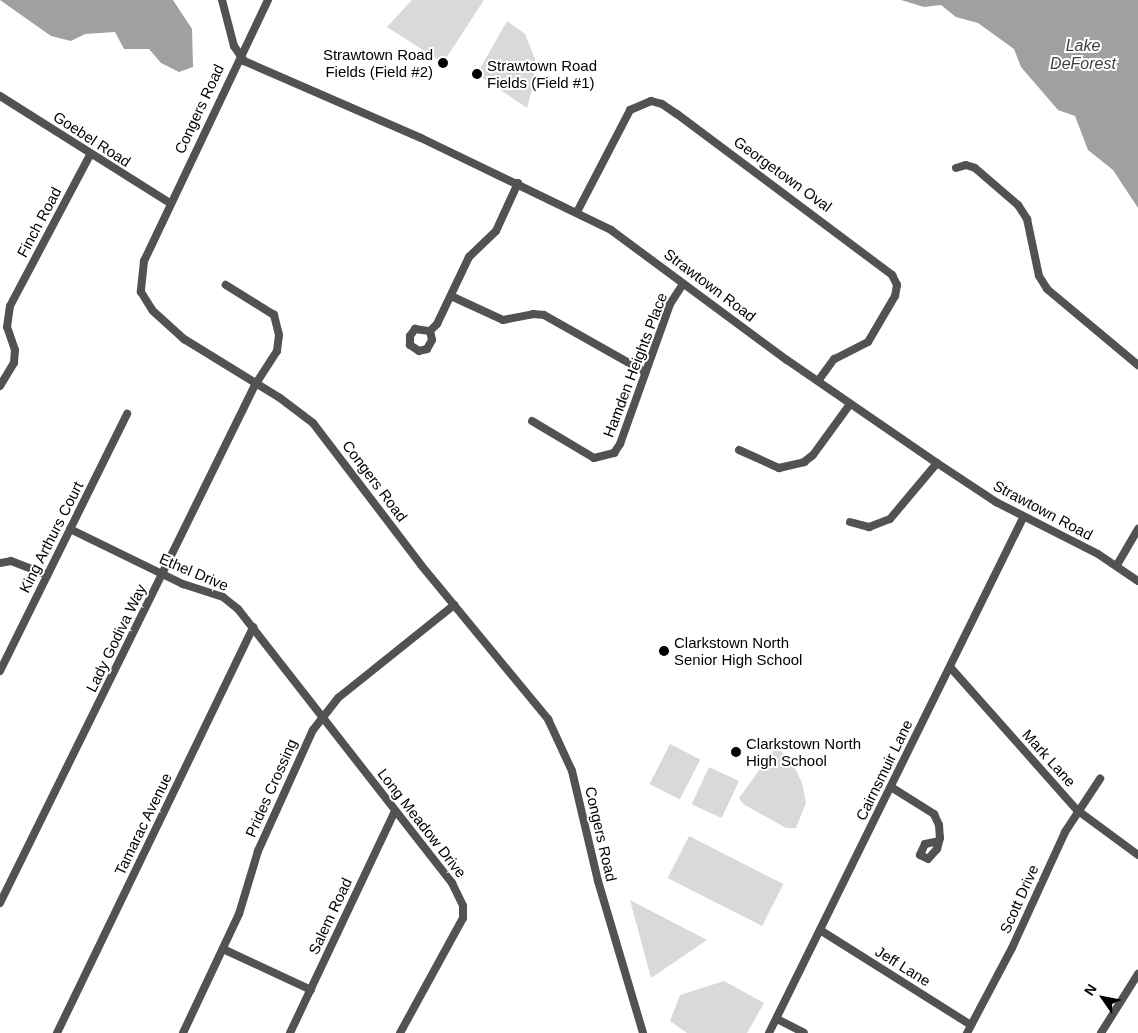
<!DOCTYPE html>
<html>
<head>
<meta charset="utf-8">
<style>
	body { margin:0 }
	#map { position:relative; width:1138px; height:1033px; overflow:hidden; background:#fff; font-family:Helvetica,sans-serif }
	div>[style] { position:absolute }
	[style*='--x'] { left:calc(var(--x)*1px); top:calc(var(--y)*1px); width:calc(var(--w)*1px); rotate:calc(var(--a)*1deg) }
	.green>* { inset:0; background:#d9d9d9; transform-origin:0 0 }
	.water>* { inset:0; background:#a0a0a0 }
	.minor>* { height:8px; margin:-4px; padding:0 4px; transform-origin:4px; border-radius:4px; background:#525252 }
	.dots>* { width:14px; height:14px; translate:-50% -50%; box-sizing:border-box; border:2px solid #fff; border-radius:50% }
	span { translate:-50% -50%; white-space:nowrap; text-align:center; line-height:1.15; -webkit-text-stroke:4px #fff; paint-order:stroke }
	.poi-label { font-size:15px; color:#000 }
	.right { translate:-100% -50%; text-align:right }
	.left { translate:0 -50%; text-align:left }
	.street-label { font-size:15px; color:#000 }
	.water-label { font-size:16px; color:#414141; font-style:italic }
	.north { position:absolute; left:1078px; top:973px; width:50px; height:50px; -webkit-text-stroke:4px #fff; paint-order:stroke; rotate:303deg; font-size:14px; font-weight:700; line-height:20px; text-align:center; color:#000 }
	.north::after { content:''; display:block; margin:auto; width:18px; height:22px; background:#000; clip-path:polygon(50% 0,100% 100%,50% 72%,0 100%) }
</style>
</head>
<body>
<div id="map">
	<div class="green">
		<div style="clip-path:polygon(412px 0,484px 0,443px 63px,387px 27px)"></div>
		<div style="clip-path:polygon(507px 21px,525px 34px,535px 59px,534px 83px,527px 108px,477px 74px)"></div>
		<div style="left:670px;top:744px;width:34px;height:45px;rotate:27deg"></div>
		<div style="clip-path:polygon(776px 747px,792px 762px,802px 783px,806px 803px,796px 828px,786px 828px,743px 804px,739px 798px)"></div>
		<div style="left:709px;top:767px;width:33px;height:41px;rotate:25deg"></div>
		<div style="left:689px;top:836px;width:106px;height:47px;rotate:27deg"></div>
		<div style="clip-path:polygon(630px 900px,707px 940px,651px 978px)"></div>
		<div style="clip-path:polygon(724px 981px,764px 1003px,747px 1033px,687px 1033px,670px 1021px,680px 995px)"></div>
	</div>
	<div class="water">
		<div style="clip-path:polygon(0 0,173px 0,192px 29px,193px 67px,179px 72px,161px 63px,149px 49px,124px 49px,115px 32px,85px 34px,71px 41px,51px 36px)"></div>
		<div style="clip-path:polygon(901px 0,1138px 0,1138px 208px,1113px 170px,1088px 150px,1075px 116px,1058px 110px,1021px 67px,1014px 49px,978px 23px,956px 17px,941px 5px,924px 7px)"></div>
	</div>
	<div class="minor">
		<div style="--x:222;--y:0;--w:48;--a:75.4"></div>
		<div style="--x:234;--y:46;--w:18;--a:56"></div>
		<div style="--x:244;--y:61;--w:193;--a:23.5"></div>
		<div style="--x:421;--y:138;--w:211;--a:25.8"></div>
		<div style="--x:611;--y:230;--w:219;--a:36.5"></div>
		<div style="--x:787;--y:360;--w:182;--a:34.5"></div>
		<div style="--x:937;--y:463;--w:71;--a:33.5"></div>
		<div style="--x:996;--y:502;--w:114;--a:27"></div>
		<div style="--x:1098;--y:554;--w:48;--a:34"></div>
		<div style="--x:268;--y:0;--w:289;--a:115.4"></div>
		<div style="--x:144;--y:261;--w:31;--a:96"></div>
		<div style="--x:141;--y:292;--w:22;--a:58"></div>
		<div style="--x:153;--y:311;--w:42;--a:42.1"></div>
		<div style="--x:184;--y:339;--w:113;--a:31.6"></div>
		<div style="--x:280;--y:398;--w:41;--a:37.1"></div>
		<div style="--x:313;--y:423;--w:178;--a:52.7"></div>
		<div style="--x:421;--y:565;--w:200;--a:50.5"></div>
		<div style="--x:548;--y:719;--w:57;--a:65.2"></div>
		<div style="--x:572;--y:771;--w:113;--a:76.7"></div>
		<div style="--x:598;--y:881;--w:159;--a:73.5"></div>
		<div style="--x:0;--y:96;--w:201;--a:32.2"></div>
		<div style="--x:956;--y:168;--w:10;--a:-17"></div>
		<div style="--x:966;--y:165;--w:9;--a:18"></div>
		<div style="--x:975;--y:168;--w:57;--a:40.7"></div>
		<div style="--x:1018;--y:205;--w:17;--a:57"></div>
		<div style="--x:1027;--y:219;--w:58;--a:78.1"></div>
		<div style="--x:1039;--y:276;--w:15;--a:58"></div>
		<div style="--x:1047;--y:289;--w:119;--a:39.9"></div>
		<div style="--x:577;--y:212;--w:115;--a:-62.5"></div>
		<div style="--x:630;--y:110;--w:23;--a:-23"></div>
		<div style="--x:651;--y:101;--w:11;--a:15"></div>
		<div style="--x:662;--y:104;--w:18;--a:34"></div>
		<div style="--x:677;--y:114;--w:269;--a:36.8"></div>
		<div style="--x:892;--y:275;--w:11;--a:63"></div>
		<div style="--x:897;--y:285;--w:11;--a:100"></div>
		<div style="--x:895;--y:296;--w:53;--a:120.4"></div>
		<div style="--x:868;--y:342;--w:38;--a:153"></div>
		<div style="--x:834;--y:359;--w:27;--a:126"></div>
		<div style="--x:451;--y:296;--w:57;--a:24.8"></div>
		<div style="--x:503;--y:320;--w:31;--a:-11"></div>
		<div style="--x:533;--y:314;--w:11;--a:5"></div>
		<div style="--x:544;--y:315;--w:116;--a:29.4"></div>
		<div style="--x:430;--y:331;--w:9;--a:77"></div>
		<div style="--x:432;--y:340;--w:10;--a:119"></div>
		<div style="--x:427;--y:349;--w:8;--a:166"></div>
		<div style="--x:419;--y:351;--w:11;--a:-146"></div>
		<div style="--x:410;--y:345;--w:9;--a:-90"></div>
		<div style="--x:410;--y:336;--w:9;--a:-54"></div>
		<div style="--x:415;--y:329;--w:15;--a:8"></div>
		<div style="--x:430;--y:331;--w:10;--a:-45"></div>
		<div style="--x:437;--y:324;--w:74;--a:-64.5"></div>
		<div style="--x:469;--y:257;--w:37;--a:-44"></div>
		<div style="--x:496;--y:231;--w:53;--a:-65.4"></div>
		<div style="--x:0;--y:386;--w:27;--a:-59"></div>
		<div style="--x:14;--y:363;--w:13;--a:-86"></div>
		<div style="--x:15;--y:350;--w:24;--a:-109"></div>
		<div style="--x:7;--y:327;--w:21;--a:-82"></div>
		<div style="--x:10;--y:306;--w:171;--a:-62.1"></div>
		<div style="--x:532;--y:421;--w:72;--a:30.8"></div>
		<div style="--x:594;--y:458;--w:21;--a:-14"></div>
		<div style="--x:614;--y:453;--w:11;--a:-56"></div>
		<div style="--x:620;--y:444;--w:149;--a:-70.3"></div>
		<div style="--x:670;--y:304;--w:24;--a:-57"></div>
		<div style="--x:739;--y:450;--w:44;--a:24.2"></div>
		<div style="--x:779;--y:468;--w:26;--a:-13"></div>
		<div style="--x:804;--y:462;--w:11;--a:-38"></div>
		<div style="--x:813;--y:455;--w:63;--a:-54"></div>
		<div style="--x:850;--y:522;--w:20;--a:15"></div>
		<div style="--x:869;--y:527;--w:22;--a:-21"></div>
		<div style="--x:890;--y:519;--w:73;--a:-50"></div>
		<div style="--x:70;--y:529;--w:126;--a:26"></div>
		<div style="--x:183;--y:584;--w:42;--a:18"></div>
		<div style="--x:223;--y:597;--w:19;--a:39"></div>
		<div style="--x:238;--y:609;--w:348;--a:52"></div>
		<div style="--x:452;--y:883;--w:25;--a:64"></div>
		<div style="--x:463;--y:906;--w:12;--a:90"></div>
		<div style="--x:463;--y:918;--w:131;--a:118.7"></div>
		<div style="--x:0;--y:563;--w:11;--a:-10"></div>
		<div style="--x:11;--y:561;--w:39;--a:21"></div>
		<div style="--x:1117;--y:565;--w:42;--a:-59.7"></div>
		<div style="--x:950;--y:667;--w:191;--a:48.4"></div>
		<div style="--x:1077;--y:810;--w:76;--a:36.4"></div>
		<div style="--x:0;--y:671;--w:287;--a:-63.7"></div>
		<div style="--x:891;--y:787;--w:51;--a:32.1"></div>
		<div style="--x:934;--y:814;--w:12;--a:66"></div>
		<div style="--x:939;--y:825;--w:13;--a:86"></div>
		<div style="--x:940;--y:838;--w:11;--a:105"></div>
		<div style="--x:937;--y:849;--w:13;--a:132"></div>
		<div style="--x:928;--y:859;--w:9;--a:-153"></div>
		<div style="--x:920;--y:855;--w:12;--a:-66"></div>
		<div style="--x:925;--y:844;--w:14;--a:-12"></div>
		<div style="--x:0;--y:903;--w:577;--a:-63.79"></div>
		<div style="--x:255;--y:385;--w:40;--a:-57.1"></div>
		<div style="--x:277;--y:351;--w:16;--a:-83"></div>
		<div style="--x:279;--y:335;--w:21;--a:-104"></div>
		<div style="--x:274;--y:315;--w:57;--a:-148"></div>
		<div style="--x:820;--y:930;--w:178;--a:32.2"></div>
		<div style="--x:223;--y:949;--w:97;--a:25"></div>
		<div style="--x:777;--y:1019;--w:30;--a:27"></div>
		<div style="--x:57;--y:1033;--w:451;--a:-64.2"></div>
		<div style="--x:183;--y:1033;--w:132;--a:-64.8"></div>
		<div style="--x:239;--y:914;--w:66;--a:-73.2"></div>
		<div style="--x:258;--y:851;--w:133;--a:-65.6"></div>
		<div style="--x:313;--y:730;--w:41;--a:-52"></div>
		<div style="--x:338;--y:698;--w:149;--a:-38.7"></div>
		<div style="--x:290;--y:1033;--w:246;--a:-64.7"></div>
		<div style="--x:769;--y:1033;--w:574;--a:-63.75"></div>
		<div style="--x:967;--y:1033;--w:96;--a:-62.1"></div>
		<div style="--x:1012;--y:948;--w:128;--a:-65.4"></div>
		<div style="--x:1065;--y:832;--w:64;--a:-56.6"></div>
		<div style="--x:1101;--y:1033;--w:70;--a:-57.9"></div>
	</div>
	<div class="dots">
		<div style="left:443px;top:63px;background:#000"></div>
		<div style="left:477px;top:74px;background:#000"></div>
		<div style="left:664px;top:651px;background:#000"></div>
		<div style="left:736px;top:752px;background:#000"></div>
	</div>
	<div class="poi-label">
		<span class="right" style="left:433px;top:63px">Strawtown Road<br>Fields (Field #2)</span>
		<span class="left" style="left:487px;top:74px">Strawtown Road<br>Fields (Field #1)</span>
		<span class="left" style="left:674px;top:651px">Clarkstown North<br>Senior High School</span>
		<span class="left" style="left:746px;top:752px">Clarkstown North<br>High School</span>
	</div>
	<div class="street-label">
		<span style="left:199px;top:109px;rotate:-65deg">Congers Road</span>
		<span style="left:92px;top:139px;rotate:33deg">Goebel Road</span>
		<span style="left:783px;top:174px;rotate:36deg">Georgetown Oval</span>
		<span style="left:39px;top:222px;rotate:-62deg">Finch Road</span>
		<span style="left:710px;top:285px;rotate:37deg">Strawtown Road</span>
		<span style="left:635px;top:365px;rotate:-69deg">Hamden Heights Place</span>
		<span style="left:375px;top:481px;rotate:53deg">Congers Road</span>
		<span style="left:1043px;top:510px;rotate:28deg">Strawtown Road</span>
		<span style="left:51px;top:537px;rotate:-63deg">King Arthurs Court</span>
		<span style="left:194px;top:572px;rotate:23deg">Ethel Drive</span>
		<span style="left:116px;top:638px;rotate:-64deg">Lady Godiva Way</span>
		<span style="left:1049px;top:758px;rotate:48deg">Mark Lane</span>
		<span style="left:884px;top:770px;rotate:-64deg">Cairnsmuir Lane</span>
		<span style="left:271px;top:788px;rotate:-66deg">Prides Crossing</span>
		<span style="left:422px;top:823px;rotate:52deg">Long Meadow Drive</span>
		<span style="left:143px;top:824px;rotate:-64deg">Tamarac Avenue</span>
		<span style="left:601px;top:834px;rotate:77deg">Congers Road</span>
		<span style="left:1019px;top:899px;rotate:-66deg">Scott Drive</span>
		<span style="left:330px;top:916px;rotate:-65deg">Salem Road</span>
		<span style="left:903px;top:966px;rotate:32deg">Jeff Lane</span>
	</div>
	<div class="water-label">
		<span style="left:1083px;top:55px">Lake<br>DeForest</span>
	</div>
	<div class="north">N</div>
</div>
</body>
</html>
